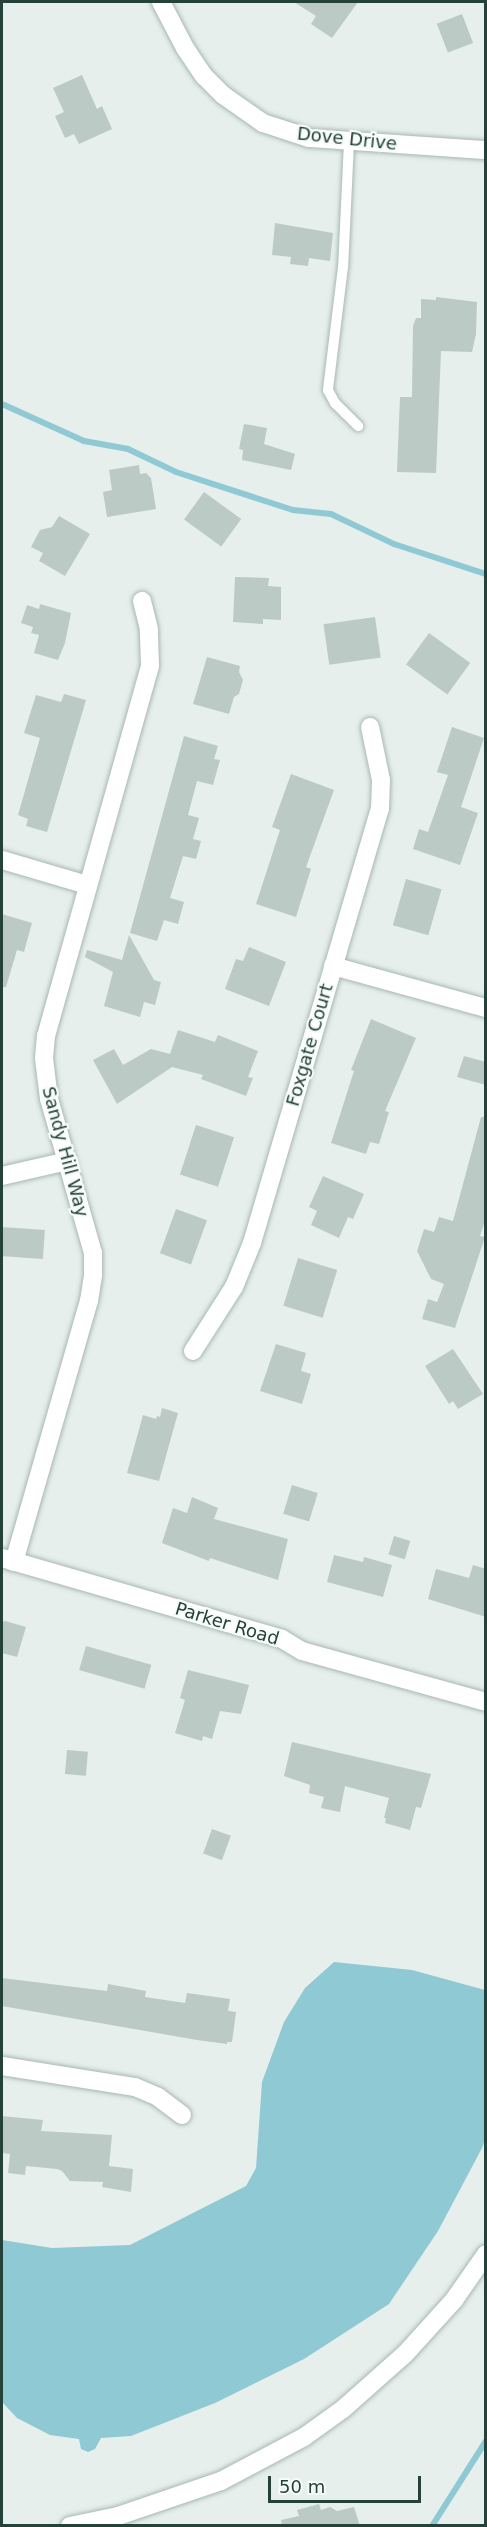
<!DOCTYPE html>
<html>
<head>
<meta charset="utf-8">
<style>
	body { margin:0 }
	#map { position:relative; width:487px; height:2527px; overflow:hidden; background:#e6efeb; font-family:"DejaVu Sans",sans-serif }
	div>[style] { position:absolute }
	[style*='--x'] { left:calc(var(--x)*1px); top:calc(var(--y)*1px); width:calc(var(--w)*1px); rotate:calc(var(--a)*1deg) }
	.water>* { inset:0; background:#8ec9d4 }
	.stream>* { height:6px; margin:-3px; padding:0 3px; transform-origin:3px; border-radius:3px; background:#8ec9d4 }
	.building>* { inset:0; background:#bbcac4; transform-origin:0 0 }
	.roads { filter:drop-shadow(0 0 2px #a8b8b2) drop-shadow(0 0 2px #a8b8b2) }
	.lane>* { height:10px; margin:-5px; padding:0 5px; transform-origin:5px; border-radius:5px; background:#fff }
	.street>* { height:18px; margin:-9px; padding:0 9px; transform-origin:9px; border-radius:9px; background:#fff }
	.secondary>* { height:18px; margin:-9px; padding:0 9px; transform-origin:9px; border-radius:9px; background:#fff }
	span { translate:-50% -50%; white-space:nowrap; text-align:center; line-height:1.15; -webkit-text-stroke:4.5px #f7fbf9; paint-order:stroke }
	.street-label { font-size:18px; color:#24423a }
	.frame { position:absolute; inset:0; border:3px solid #24423a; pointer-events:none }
	.scale { position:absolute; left:268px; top:2476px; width:153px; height:27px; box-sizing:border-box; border:3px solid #24423a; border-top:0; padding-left:8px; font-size:18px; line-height:21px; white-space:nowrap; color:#24423a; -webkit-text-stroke:4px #f7fbf9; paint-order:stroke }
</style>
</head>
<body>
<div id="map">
	<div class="water">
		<div style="clip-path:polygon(334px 1962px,412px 1970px,485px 1990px,486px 2136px,482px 2148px,438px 2231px,389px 2304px,304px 2359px,215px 2403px,131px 2436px,101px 2438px,95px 2449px,88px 2452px,81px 2449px,79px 2439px,50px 2435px,17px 2418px,2px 2402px,2px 2240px,52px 2248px,130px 2245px,246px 2186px,256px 2168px,262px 2082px,284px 2022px,305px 1988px)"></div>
	</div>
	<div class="stream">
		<div style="--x:2;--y:404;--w:90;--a:24.3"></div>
		<div style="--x:84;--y:441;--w:45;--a:10.3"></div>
		<div style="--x:128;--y:449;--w:53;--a:25.6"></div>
		<div style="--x:176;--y:472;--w:123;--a:18"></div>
		<div style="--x:293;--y:510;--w:38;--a:6"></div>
		<div style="--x:331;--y:514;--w:70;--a:25.5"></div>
		<div style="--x:394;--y:544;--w:97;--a:18.1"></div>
		<div style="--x:432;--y:2526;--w:101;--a:-57.6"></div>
	</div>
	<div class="building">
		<div style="clip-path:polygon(294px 2px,358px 2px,332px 38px,311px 24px,316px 16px)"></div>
		<div style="left:462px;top:14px;width:31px;height:27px;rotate:69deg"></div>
		<div style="clip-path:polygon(82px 75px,97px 109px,102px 106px,112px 129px,79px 144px,74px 134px,65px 138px,55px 116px,64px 112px,53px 88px)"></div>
		<div style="clip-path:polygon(275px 223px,333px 233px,330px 261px,309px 258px,308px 266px,290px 264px,291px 257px,272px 255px)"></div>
		<div style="clip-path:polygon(436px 297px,477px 302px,476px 334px,472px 352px,441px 351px,436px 473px,397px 472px,400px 397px,412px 397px,413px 326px,416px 318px,421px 318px,421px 299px,436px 300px)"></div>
		<div style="clip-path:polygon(244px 424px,267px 428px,264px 444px,295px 454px,291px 470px,242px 460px,243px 450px,239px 449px)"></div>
		<div style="clip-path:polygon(139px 465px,140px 474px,146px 473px,151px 478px,156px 509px,107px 517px,103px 492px,112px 490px,109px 470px)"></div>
		<div style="left:204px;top:492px;width:46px;height:34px;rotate:36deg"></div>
		<div style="clip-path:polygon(59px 516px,90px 534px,65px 576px,39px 561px,43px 553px,31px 547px,40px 530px,52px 527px)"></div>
		<div style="clip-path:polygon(235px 577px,269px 578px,268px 586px,281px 587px,281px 620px,263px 619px,263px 624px,233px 622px)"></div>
		<div style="clip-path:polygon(40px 604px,71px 613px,65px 643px,58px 660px,34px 653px,39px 635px,31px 633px,33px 627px,21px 623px,27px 605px,39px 609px)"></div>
		<div style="left:375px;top:617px;width:41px;height:52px;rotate:82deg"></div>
		<div style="left:429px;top:633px;width:51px;height:39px;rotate:36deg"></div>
		<div style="clip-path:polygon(207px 657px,240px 666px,239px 672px,243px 680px,239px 694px,234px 697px,229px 714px,193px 704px)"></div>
		<div style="clip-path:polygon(64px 694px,86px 700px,47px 832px,26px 826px,28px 819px,18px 815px,40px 738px,24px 733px,36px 695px,61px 702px)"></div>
		<div style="clip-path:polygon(452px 727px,484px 738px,461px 807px,478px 813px,460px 865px,413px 849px,419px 829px,428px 832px,448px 775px,437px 772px)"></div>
		<div style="clip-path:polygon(184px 736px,218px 746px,214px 759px,220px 760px,213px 785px,197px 781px,188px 815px,199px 818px,193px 839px,201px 841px,196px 859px,183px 856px,170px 898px,184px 902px,178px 924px,164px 920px,157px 941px,130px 933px)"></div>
		<div style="clip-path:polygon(291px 774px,334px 790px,306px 867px,311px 869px,296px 917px,256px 904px,280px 830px,272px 827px)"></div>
		<div style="left:406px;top:879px;width:37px;height:48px;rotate:16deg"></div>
		<div style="clip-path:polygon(2px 914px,32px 923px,24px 952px,17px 950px,6px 987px,2px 987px)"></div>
		<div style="clip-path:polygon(129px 935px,154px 980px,161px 982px,155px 1005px,144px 1002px,140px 1017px,104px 1006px,113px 972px,85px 957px,87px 950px,122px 960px)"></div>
		<div style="clip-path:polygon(249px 947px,286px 962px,269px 1006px,225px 989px,236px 959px,243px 961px)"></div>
		<div style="clip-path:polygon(371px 1019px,416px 1038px,385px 1111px,389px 1112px,379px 1144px,370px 1142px,366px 1154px,331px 1143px,354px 1071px,351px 1070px)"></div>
		<div style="clip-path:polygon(178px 1030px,215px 1042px,218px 1035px,258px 1051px,248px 1077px,253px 1078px,246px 1096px,201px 1079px,203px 1075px,172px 1067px,117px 1104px,93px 1060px,114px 1049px,123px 1065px,151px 1049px,170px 1054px)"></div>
		<div style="clip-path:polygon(464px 1056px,486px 1062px,486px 1085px,457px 1077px)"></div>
		<div style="clip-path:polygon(481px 1117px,486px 1117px,486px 1217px,480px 1236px,485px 1237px,455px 1328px,422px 1319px,428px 1299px,437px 1302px,444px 1284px,431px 1279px,417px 1251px,424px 1229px,434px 1232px,439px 1217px,453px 1221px)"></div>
		<div style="left:196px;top:1125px;width:40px;height:52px;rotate:18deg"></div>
		<div style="clip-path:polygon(323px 1176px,364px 1194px,353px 1219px,348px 1217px,339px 1238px,311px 1225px,317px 1211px,309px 1207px)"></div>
		<div style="left:176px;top:1209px;width:33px;height:47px;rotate:20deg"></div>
		<div style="left:2px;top:1227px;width:43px;height:29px;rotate:4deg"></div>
		<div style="left:298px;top:1258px;width:41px;height:50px;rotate:17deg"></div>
		<div style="clip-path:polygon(276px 1344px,306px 1353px,301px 1371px,311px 1374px,302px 1404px,260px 1391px)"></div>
		<div style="clip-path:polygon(453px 1349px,483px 1394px,458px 1409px,453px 1401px,449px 1404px,425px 1366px)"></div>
		<div style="clip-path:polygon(162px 1408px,178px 1413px,159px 1481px,127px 1473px,143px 1415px,156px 1419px,157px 1416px,160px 1417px)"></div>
		<div style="left:292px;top:1485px;width:27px;height:30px;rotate:17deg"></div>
		<div style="clip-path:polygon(192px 1497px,218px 1508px,214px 1519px,288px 1539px,278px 1580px,210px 1558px,209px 1561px,162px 1543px,173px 1508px,187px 1513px)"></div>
		<div style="left:394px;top:1536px;width:17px;height:19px;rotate:17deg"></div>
		<div style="clip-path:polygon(334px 1555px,363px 1562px,364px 1557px,392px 1565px,383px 1597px,327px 1582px)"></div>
		<div style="clip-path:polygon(473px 1565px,486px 1569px,486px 1617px,428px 1599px,436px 1569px,469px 1578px)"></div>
		<div style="clip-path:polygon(5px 1621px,26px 1627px,17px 1657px,2px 1653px,2px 1622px)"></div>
		<div style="left:86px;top:1646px;width:68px;height:25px;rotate:16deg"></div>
		<div style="clip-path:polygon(188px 1670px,249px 1685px,241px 1714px,220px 1711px,212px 1739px,203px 1736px,202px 1741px,175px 1733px,185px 1700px,180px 1698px)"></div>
		<div style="clip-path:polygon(292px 1742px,431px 1774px,421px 1808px,416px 1807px,410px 1830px,385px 1823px,386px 1818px,384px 1818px,389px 1798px,345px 1786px,340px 1812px,321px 1808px,324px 1797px,309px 1793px,310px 1785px,284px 1776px)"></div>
		<div style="left:67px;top:1750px;width:21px;height:24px;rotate:5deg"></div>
		<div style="left:212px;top:1829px;width:20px;height:26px;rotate:20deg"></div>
		<div style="clip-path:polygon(2px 1978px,107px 1991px,108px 1984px,146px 1991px,145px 1997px,185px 2003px,187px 1993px,230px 1999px,228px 2011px,236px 2012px,232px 2042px,227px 2042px,227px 2044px,197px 2040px,2px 2006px)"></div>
		<div style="clip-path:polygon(2px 2116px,43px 2120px,41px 2131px,112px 2135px,109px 2166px,133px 2169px,131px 2192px,102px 2187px,103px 2182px,70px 2181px,62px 2171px,57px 2169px,26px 2166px,25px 2175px,8px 2173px,10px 2154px,2px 2153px)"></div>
		<div style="clip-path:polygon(319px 2504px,321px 2510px,330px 2507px,337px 2511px,354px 2507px,360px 2526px,282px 2526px,281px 2520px,299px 2516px,297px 2510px)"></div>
	</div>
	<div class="roads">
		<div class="lane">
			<div style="--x:349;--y:142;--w:125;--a:92.7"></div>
			<div style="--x:343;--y:267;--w:124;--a:97"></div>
			<div style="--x:328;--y:390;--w:15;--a:62"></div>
			<div style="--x:335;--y:403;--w:33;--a:45"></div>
		</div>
		<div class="street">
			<div style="--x:161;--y:2;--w:52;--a:62.4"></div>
			<div style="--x:185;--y:48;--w:34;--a:56"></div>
			<div style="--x:204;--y:76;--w:27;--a:45"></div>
			<div style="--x:223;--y:95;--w:49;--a:35"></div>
			<div style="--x:263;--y:123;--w:48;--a:18.1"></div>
			<div style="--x:309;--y:138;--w:177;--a:3.9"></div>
			<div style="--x:2;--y:860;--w:89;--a:16.4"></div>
			<div style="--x:333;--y:966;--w:159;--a:15.4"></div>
			<div style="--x:2;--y:1176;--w:67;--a:-13"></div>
			<div style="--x:193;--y:1351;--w:76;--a:-57.4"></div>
			<div style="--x:234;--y:1287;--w:48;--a:-67.8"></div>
			<div style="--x:252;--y:1243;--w:452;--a:-73.6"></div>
			<div style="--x:380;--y:809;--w:29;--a:-88"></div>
			<div style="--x:381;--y:780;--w:54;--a:-101.7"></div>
			<div style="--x:14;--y:1562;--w:272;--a:-74"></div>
			<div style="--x:89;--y:1301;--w:26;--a:-81"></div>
			<div style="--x:93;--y:1275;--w:22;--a:-90"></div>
			<div style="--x:93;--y:1253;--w:160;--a:-105.9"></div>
			<div style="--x:49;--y:1099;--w:41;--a:-97"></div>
			<div style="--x:44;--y:1058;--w:22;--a:-85"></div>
			<div style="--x:46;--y:1036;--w:385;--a:-74.3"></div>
			<div style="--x:150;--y:665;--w:36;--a:-92"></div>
			<div style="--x:149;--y:629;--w:29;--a:-104"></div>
			<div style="--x:2;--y:2066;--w:135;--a:9"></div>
			<div style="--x:135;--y:2087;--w:25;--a:23"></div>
			<div style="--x:158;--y:2097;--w:30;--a:37"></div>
			<div style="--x:70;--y:2526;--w:49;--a:-11.8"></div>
			<div style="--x:118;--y:2516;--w:109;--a:-18.8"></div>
			<div style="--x:221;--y:2481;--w:94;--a:-27.9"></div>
			<div style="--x:304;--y:2437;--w:48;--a:-35.7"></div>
			<div style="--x:343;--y:2409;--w:84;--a:-41.6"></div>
			<div style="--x:406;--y:2353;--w:72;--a:-47.8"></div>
			<div style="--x:454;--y:2300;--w:56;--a:-55.2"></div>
		</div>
		<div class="secondary">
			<div style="--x:2;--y:1558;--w:291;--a:16.1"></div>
			<div style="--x:282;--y:1639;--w:23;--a:31"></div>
			<div style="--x:302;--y:1651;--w:191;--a:15.5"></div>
		</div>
	</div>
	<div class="street-label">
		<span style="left:347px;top:139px;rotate:6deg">Dove Drive</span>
		<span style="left:310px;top:1045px;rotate:-74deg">Foxgate Court</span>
		<span style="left:65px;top:1152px;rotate:75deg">Sandy Hill Way</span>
		<span style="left:227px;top:1624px;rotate:17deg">Parker Road</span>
	</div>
	<div class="frame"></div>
	<div class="scale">50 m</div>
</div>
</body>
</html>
